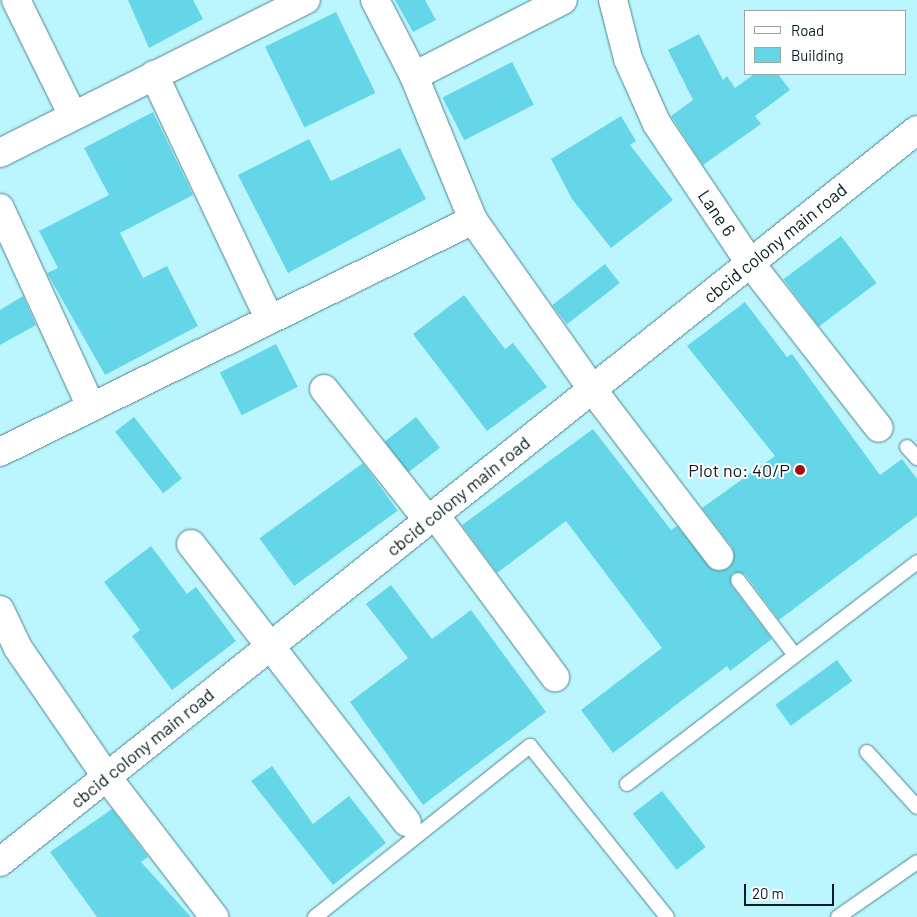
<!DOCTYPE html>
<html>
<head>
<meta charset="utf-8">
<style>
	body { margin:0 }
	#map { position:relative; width:917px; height:917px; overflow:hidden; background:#bbf5fe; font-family:Barlow,sans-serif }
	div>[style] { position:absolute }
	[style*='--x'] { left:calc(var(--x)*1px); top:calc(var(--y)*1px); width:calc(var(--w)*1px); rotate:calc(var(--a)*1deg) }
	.building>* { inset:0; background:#65d6e7; transform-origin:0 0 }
	.roads { filter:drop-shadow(0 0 1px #4c838b) drop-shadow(0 0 1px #4c838b) }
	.service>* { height:14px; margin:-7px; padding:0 7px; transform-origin:7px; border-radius:7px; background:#fff }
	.minor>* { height:28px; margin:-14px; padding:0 14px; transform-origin:14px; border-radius:14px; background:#fff }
	.dots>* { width:14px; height:14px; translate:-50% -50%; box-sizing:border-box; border:2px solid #fff; border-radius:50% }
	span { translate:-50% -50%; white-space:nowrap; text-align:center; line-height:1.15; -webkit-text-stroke:4px #fff; paint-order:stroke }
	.street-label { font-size:18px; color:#061d21 }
	.poi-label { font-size:18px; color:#061d21 }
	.right { translate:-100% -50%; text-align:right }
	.legend { position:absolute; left:744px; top:10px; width:162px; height:65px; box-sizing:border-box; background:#fff; border:1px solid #9ba5a6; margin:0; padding:6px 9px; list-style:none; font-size:15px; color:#061d21 }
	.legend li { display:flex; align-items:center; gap:10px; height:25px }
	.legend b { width:25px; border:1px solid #9ba5a6 }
	.scale { position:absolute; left:744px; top:884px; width:90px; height:22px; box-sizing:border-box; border:2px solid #061d21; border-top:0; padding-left:6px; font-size:15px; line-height:18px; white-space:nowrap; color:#061d21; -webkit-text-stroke:4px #fff; paint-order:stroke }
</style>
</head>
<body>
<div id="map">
	<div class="building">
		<div style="clip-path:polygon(128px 0,193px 0,203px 19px,149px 48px)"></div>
		<div style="clip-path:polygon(395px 0,425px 0,436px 20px,413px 32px)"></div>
		<div style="left:336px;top:12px;width:90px;height:79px;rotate:64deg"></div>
		<div style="clip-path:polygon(699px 34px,723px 80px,727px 76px,735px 88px,754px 74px,778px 74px,790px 90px,755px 116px,761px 124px,703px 165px,671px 116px,693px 100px,668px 50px)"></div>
		<div style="left:512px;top:62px;width:48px;height:78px;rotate:63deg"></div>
		<div style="clip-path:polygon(153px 112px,193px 195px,120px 233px,143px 278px,167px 266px,198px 326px,105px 375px,47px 273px,58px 268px,39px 231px,109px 195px,84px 148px)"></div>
		<div style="clip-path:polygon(621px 116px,636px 141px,630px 145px,673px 200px,611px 248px,572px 199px,551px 159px)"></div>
		<div style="clip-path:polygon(309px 139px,331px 181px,400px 148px,426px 199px,288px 273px,238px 175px)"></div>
		<div style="left:841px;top:236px;width:59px;height:72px;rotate:53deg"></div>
		<div style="left:605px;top:264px;width:24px;height:67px;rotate:52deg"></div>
		<div style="clip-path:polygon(464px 295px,505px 349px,513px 343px,547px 387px,487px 431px,413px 334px)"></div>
		<div style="clip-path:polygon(23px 296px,36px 325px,0 345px,0 310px)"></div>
		<div style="clip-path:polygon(745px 302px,787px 357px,792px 354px,880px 475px,902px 459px,917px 479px,917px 516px,779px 620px,745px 574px,732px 573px,731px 585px,772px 639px,730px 671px,727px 666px,613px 753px,581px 710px,662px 648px,566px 521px,497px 573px,462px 525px,593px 429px,671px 530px,677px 526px,713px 570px,729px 568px,734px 555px,732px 547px,702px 508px,775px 456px,687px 346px)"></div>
		<div style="left:276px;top:344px;width:48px;height:63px;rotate:63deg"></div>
		<div style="left:134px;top:417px;width:78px;height:24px;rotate:52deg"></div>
		<div style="left:416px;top:417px;width:39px;height:40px;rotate:52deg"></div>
		<div style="left:363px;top:463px;width:59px;height:128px;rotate:54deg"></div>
		<div style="clip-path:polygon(151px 546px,187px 594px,196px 587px,236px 641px,172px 690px,132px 636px,140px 630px,104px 582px)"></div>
		<div style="clip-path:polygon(391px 585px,432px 639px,471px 610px,546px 712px,423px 805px,350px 702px,408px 658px,366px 604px)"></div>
		<div style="left:837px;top:660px;width:26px;height:76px;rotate:54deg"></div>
		<div style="clip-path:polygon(272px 766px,313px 824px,349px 796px,386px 843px,333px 885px,251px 781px)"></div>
		<div style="left:662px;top:791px;width:71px;height:37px;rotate:52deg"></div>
		<div style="clip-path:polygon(112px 809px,148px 857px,141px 862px,191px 917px,97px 917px,50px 852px)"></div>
	</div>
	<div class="roads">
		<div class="service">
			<div style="--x:907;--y:447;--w:15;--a:48"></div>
			<div style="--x:738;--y:580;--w:93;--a:52.9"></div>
			<div style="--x:867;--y:752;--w:74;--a:47.7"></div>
			<div style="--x:627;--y:784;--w:365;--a:-37.4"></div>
			<div style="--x:315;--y:917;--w:275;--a:-38.5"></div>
			<div style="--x:530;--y:746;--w:219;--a:51.3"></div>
			<div style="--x:838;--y:917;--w:96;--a:-34.8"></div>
		</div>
		<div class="minor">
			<div style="--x:16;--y:0;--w:129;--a:63.8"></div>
			<div style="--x:375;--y:0;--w:85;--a:62.8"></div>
			<div style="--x:414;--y:76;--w:156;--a:67.7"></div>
			<div style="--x:473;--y:220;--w:207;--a:54.8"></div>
			<div style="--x:592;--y:389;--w:210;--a:52.7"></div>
			<div style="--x:613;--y:0;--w:61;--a:75.7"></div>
			<div style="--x:628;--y:59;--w:71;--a:66"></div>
			<div style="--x:657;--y:124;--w:167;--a:56.2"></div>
			<div style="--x:750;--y:263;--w:209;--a:52"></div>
			<div style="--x:154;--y:75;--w:269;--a:64.7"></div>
			<div style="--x:414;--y:76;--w:167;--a:-27"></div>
			<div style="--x:0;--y:153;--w:342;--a:-26.6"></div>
			<div style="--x:0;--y:208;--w:219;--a:65.4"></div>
			<div style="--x:324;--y:389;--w:167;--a:51.6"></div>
			<div style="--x:0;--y:452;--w:527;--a:-26.13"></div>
			<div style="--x:435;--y:515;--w:202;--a:53.5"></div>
			<div style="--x:191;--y:544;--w:352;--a:52.2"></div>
			<div style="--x:0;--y:610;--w:42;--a:64.7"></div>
			<div style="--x:18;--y:648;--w:155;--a:55.5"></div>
			<div style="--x:106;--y:776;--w:178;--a:52.5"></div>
			<div style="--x:0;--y:862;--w:1173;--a:-38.6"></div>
		</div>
	</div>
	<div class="dots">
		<div style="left:800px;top:470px;background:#a40d0e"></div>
	</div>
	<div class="street-label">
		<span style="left:717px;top:213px;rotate:56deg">Lane 6</span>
		<span style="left:775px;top:243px;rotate:-39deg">cbcid colony main road</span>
		<span style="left:458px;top:496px;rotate:-39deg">cbcid colony main road</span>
		<span style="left:142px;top:748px;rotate:-39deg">cbcid colony main road</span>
	</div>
	<div class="poi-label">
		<span class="right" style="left:790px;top:470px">Plot no: 40/P</span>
	</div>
	<ul class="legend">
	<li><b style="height:6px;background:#fff"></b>Road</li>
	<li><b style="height:14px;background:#65d6e7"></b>Building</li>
	</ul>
	<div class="scale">20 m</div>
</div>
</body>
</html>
